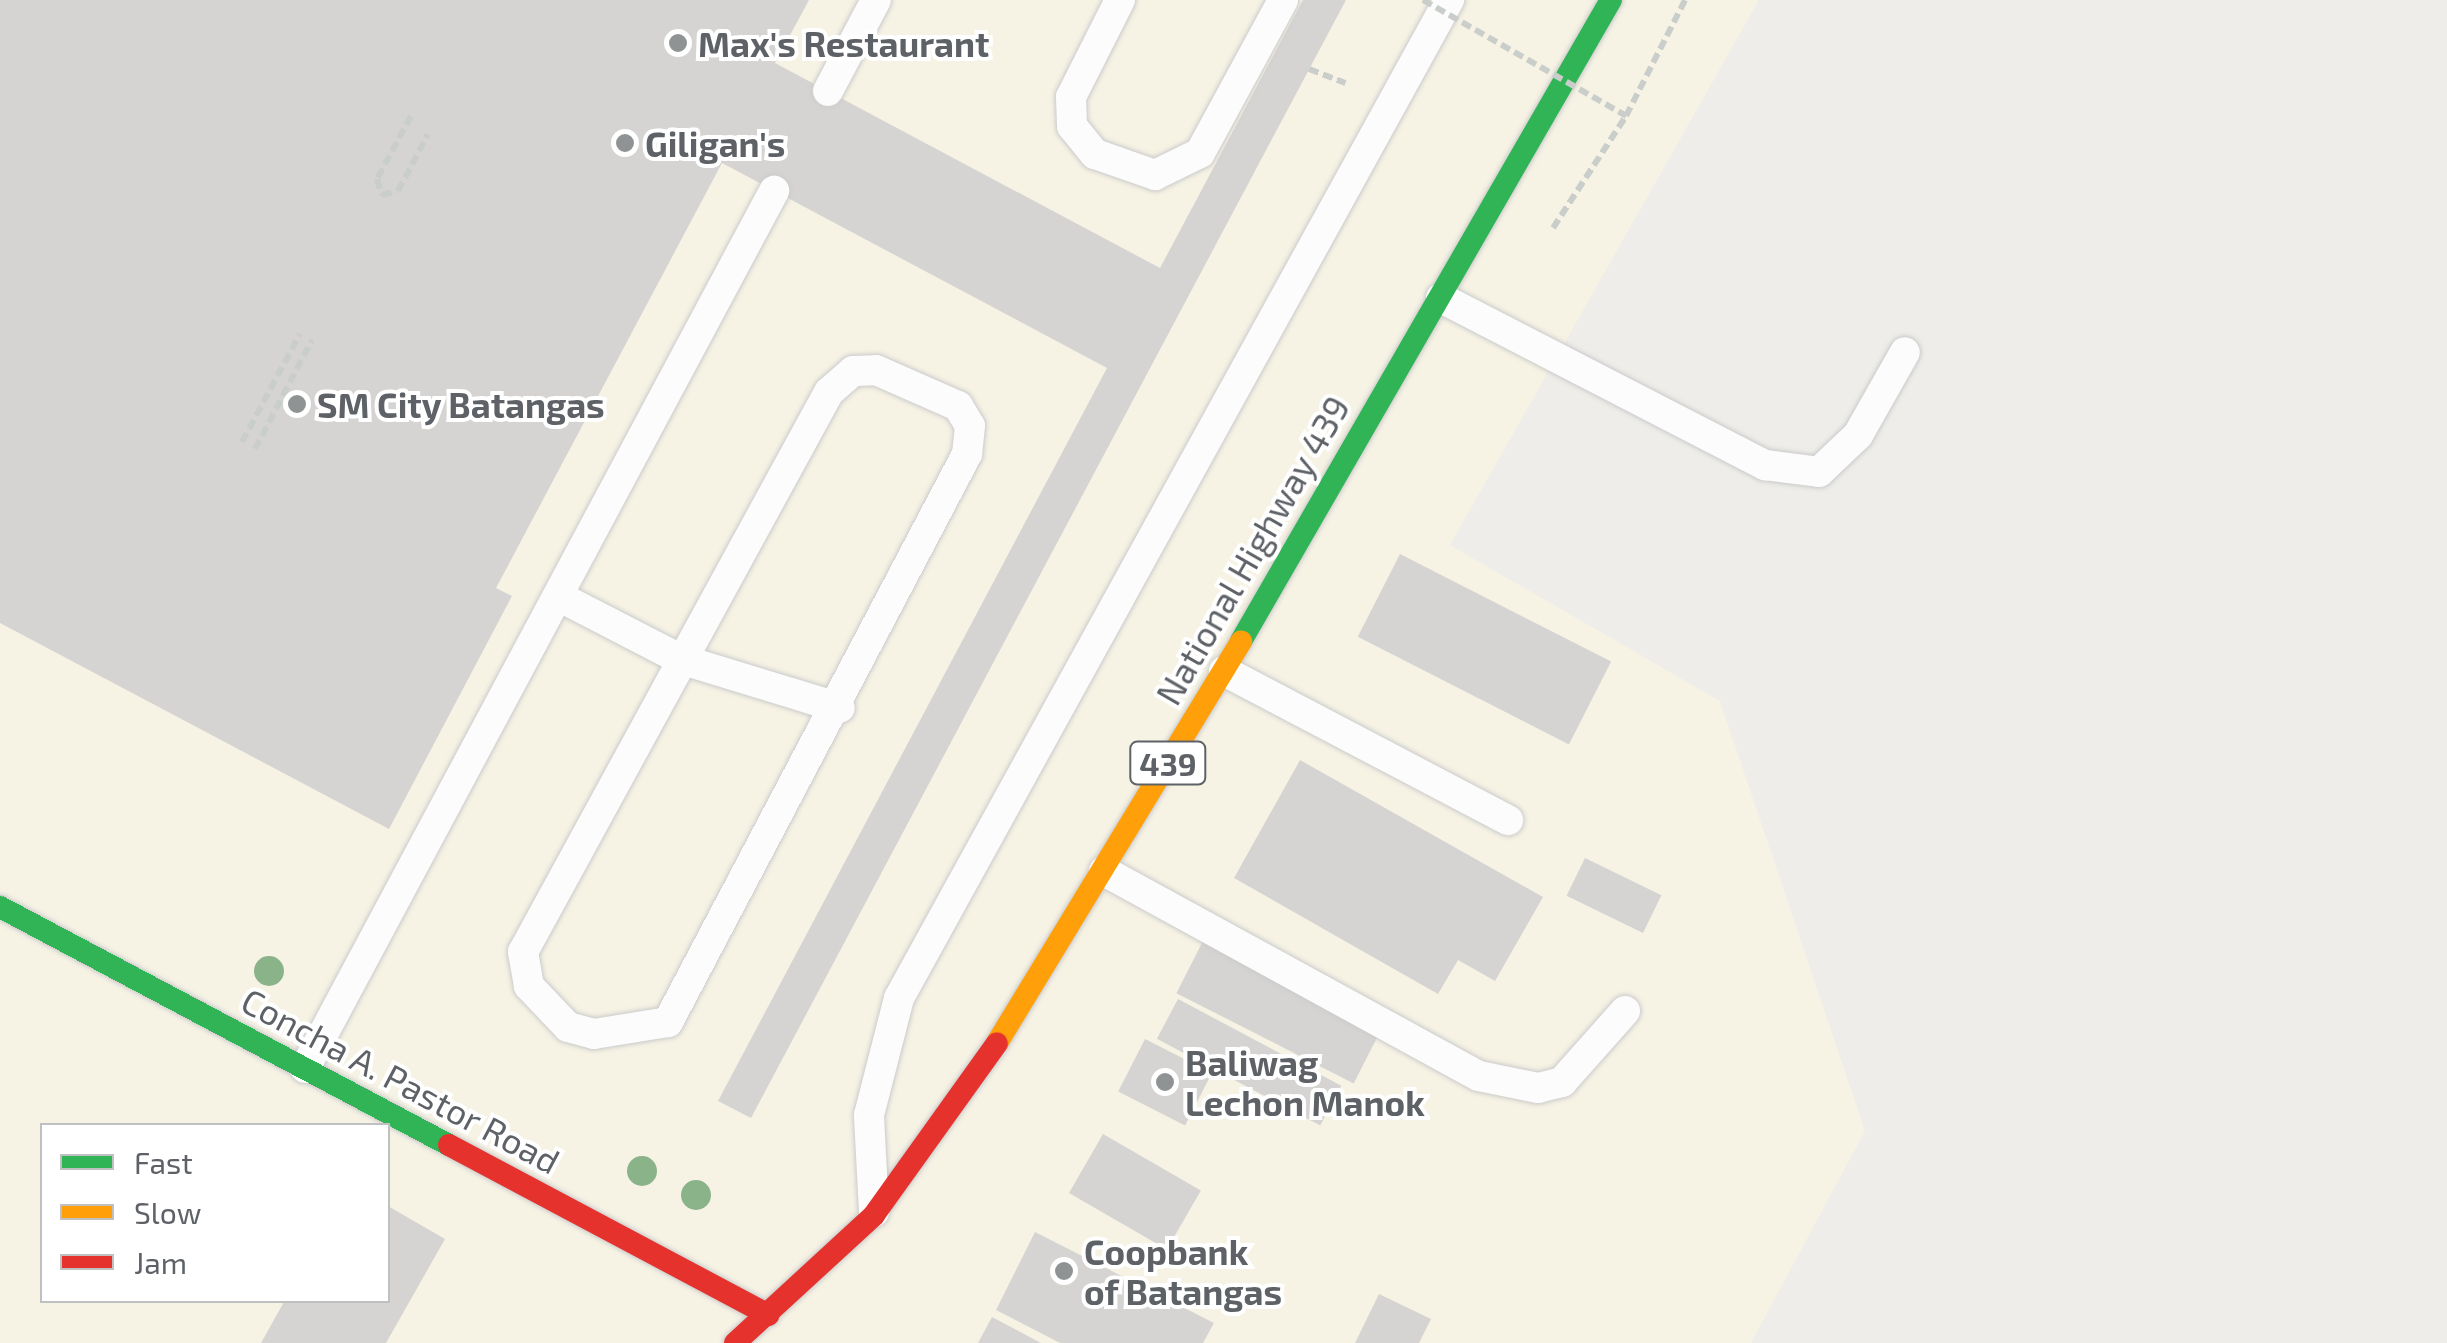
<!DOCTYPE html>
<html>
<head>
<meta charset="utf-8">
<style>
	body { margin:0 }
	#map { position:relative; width:2447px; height:1343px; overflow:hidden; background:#eeede9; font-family:"Exo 2",sans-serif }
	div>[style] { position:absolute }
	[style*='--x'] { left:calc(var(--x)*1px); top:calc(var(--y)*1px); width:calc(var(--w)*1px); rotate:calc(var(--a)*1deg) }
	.commercial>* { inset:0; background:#f6f2e4 }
	.building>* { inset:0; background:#d5d4d2; transform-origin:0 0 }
	.path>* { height:6px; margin-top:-3px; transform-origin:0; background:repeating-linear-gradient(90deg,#cacecb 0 10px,transparent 0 15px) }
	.roads { filter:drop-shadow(0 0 2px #cacbcb) drop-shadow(0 0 2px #cacbcb) }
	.lane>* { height:30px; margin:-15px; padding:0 15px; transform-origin:15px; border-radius:15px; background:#fcfcfc }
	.fast>* { height:22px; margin:-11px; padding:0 11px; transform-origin:11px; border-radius:11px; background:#30b455 }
	.slow>* { height:22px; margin:-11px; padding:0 11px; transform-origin:11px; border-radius:11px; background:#ff9f0a }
	.jam>* { height:22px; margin:-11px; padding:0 11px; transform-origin:11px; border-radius:11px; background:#e5322d }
	.path-bridge>* { height:6px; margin-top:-3px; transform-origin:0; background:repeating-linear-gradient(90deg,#cacecb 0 10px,transparent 0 15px) }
	.trees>* { width:30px; height:30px; margin:-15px; border-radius:50%; background:#8ab38a }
	.dots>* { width:28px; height:28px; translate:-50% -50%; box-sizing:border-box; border:5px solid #fff; border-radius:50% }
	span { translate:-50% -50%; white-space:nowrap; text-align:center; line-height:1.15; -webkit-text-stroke:8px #fff; paint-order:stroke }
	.shield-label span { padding:2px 8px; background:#fff; border:2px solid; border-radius:8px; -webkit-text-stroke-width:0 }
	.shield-label { font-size:32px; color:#5e6267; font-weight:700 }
	.poi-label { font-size:35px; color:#5e6267; font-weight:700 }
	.left { translate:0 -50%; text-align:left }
	.street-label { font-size:35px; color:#5e6267 }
	.legend { position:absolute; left:40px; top:1123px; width:350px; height:180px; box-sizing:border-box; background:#fff; border:2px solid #bfc0c2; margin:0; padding:12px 18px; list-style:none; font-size:30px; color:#5e6267 }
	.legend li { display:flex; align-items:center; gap:20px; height:50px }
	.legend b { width:50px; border:2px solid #bfc0c2 }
</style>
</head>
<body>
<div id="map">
	<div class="commercial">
		<div style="clip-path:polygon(evenodd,0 0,1759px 0,1450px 545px,1720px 701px,1865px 1131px,1751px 1343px,0 1343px,0 0,42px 1126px,388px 1126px,388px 1300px,42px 1300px,42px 1126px)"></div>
	</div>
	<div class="building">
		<div style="clip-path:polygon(0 0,809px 0,775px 63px,1160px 268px,1303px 0,1346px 0,751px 1118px,718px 1101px,1107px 368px,722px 163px,496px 588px,512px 596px,389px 829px,0 623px)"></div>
		<div style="left:1400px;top:554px;width:237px;height:93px;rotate:27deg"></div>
		<div style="clip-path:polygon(1300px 760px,1543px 897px,1495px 981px,1458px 960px,1438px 994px,1234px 878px)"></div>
		<div style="left:1585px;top:858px;width:85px;height:42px;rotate:26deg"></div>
		<div style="left:1205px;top:937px;width:199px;height:63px;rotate:27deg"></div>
		<div style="left:1178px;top:999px;width:185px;height:45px;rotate:28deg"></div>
		<div style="left:1145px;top:1039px;width:75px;height:59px;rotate:27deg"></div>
		<div style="left:1103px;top:1134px;width:113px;height:68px;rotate:30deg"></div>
		<div style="clip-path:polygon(388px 1206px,445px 1239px,386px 1343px,261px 1343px,285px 1300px,388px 1300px)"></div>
		<div style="clip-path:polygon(1035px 1232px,1214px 1323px,1203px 1343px,1060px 1343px,996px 1310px)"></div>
		<div style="clip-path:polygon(1379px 1294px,1431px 1319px,1419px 1343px,1355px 1343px)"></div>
		<div style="clip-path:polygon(992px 1317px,1041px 1343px,978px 1343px)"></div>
	</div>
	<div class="path">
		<div style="--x:1309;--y:69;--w:39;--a:21"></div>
		<div style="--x:411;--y:116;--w:72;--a:118.4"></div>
		<div style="--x:377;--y:179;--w:17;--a:73"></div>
		<div style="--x:382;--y:195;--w:16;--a:-14"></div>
		<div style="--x:398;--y:191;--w:64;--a:-62.2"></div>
		<div style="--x:1553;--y:228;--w:134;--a:-56.9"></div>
		<div style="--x:1626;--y:116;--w:130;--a:-63"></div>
		<div style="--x:242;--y:442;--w:123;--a:-61.8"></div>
		<div style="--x:255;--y:449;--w:123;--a:-62.4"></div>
	</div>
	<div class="roads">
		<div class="lane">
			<div style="--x:1120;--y:0;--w:109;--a:116.8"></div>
			<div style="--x:1071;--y:97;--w:29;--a:88"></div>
			<div style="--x:1072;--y:126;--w:36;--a:51"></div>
			<div style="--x:1095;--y:154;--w:64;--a:19.3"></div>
			<div style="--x:1155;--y:175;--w:50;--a:-26.1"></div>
			<div style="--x:1200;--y:153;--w:174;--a:-61.5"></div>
			<div style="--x:828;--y:91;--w:103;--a:-62.2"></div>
			<div style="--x:1441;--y:298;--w:365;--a:27.3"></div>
			<div style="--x:1765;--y:465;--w:54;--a:7.4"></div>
			<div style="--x:1819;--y:472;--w:54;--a:-43.5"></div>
			<div style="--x:1858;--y:435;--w:95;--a:-60.5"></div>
			<div style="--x:876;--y:370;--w:90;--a:23.7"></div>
			<div style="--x:958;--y:406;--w:23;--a:59"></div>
			<div style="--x:970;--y:426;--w:28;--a:96"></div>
			<div style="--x:967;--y:454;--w:642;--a:117.76"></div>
			<div style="--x:668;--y:1022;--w:75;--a:170.8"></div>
			<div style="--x:594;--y:1034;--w:27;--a:-165"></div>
			<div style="--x:568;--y:1027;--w:57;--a:-133.6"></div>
			<div style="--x:529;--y:986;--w:35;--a:-100"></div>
			<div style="--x:523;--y:952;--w:638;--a:-61.35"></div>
			<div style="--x:829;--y:392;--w:32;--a:-41"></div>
			<div style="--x:853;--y:371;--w:23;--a:-2"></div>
			<div style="--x:558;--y:596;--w:137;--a:27.3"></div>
			<div style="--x:680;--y:659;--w:167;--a:17"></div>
			<div style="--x:1224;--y:671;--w:321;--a:27.7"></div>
			<div style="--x:1104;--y:871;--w:427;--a:28.7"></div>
			<div style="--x:1479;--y:1076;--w:60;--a:11.5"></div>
			<div style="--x:1538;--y:1088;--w:25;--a:-14"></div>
			<div style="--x:1562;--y:1082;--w:95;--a:-48.4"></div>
			<div style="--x:305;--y:1068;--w:995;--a:-61.86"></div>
			<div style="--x:874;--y:1212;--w:97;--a:-93"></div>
			<div style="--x:869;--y:1115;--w:121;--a:-75.6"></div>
			<div style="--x:899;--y:998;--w:1140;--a:-61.14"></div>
		</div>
		<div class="fast">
			<div style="--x:1241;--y:641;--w:740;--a:-60.01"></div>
			<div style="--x:0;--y:907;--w:508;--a:27.93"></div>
		</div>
		<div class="slow">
			<div style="--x:997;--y:1043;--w:470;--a:-58.7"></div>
		</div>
		<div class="jam">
			<div style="--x:449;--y:1145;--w:362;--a:28"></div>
			<div style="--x:735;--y:1343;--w:189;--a:-42.6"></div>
			<div style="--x:874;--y:1215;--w:211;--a:-54.4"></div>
		</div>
	</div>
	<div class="path-bridge">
		<div style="--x:1423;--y:0;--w:234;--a:29.7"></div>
	</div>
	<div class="trees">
		<div style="left:269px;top:971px"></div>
		<div style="left:642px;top:1171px"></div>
		<div style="left:696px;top:1195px"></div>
	</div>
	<div class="dots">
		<div style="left:678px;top:43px;background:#909394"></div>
		<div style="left:625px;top:143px;background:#909394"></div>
		<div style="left:297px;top:404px;background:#909394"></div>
		<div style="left:1165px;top:1082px;background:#909394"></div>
		<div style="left:1064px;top:1271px;background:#909394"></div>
	</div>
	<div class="shield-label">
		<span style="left:1168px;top:763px">439</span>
	</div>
	<div class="poi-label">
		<span class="left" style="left:698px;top:43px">Max's Restaurant</span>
		<span class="left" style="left:645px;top:143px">Giligan's</span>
		<span class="left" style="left:317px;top:404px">SM City Batangas</span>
		<span class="left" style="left:1185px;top:1082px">Baliwag<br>Lechon Manok</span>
		<span class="left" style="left:1084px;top:1271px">Coopbank<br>of Batangas</span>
	</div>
	<div class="street-label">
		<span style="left:1252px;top:550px;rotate:-60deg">National Highway 439</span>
		<span style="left:401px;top:1080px;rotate:28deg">Concha A. Pastor Road</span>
	</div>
	<ul class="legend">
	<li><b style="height:12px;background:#30b455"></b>Fast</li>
	<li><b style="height:12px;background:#ff9f0a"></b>Slow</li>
	<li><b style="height:12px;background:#e5322d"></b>Jam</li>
	</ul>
</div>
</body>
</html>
